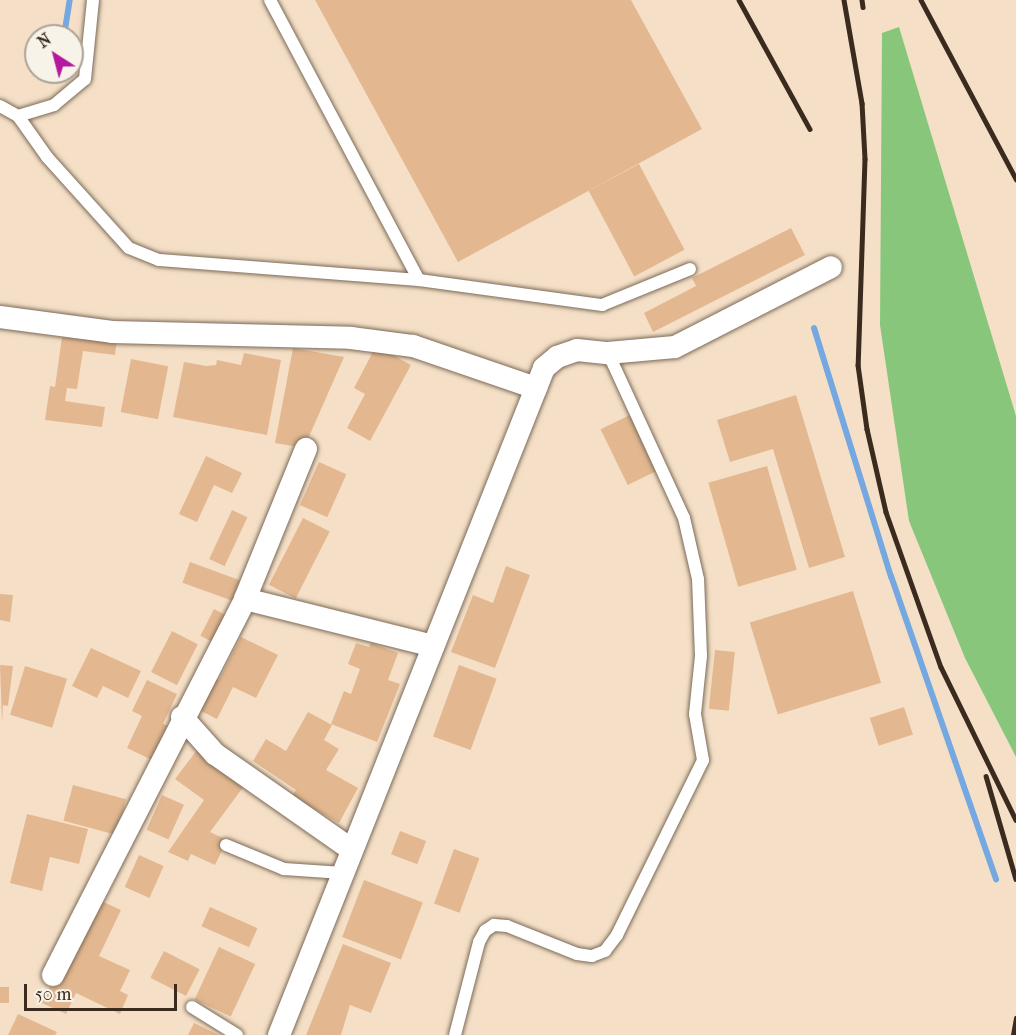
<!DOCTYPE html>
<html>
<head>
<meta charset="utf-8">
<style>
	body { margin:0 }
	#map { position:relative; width:1016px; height:1035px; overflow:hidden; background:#f5e0c7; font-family:"IM FELL French Canon",serif }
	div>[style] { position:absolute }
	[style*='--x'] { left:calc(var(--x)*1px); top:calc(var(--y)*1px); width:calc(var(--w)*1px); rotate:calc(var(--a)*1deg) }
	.green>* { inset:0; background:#88c67c }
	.stream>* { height:6px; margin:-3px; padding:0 3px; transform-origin:3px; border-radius:3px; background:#75a8e1 }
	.building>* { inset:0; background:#e3b890; transform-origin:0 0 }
	.roads { filter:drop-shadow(0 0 2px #7c6a59) drop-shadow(0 0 2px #7c6a59) }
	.lane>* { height:12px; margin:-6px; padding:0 6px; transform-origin:6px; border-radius:6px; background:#fff }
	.street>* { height:22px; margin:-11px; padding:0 11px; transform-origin:11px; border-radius:11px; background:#fff }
	.rail>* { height:4.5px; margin:-2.25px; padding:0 2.25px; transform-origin:2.25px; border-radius:2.25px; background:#3b2a1e }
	span { translate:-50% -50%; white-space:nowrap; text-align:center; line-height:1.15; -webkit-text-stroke:6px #f7f3e8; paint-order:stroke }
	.north { position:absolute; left:24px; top:24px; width:60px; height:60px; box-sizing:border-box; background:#f7f3e8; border:2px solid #aca397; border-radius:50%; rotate:324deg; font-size:16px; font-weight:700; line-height:24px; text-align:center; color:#3b2a1e }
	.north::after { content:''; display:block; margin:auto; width:21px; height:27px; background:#b5179e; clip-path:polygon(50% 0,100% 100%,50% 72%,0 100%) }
	.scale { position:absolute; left:24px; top:984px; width:153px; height:27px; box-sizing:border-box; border:3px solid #3b2a1e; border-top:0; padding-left:8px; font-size:18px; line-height:21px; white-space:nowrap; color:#3b2a1e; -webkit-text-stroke:4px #f7f3e8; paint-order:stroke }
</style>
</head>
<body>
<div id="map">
	<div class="green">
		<div style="clip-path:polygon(899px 27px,1016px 416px,1016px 757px,965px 658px,909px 521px,880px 325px,882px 33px)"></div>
	</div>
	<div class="stream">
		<div style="--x:64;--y:36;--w:36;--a:-81"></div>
		<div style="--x:814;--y:328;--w:260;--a:72.8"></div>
		<div style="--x:891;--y:576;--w:321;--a:70.9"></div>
	</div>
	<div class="building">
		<div style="clip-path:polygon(315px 0,631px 0,702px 129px,458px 262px)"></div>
		<div style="left:639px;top:164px;width:97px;height:57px;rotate:62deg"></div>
		<div style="clip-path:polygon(791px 228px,805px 255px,653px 332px,644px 313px,696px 286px,692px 278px)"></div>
		<div style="clip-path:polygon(85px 335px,117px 339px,115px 355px,83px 351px,77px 389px,67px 388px,65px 401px,105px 407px,102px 427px,45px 420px,50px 386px,55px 387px,62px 337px,84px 340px)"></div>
		<div style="clip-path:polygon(376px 346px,411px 365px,370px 441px,347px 428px,365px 394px,354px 388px)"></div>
		<div style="clip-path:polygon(293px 348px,344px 357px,304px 448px,275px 443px)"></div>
		<div style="clip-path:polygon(244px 353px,281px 360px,267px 435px,173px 417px,184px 362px,206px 366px,216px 365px,217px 360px,241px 365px)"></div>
		<div style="left:131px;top:359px;width:38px;height:54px;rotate:11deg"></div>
		<div style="clip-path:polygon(796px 395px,845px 557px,809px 568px,773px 449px,730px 462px,717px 420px)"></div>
		<div style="left:632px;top:414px;width:62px;height:35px;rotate:64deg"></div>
		<div style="clip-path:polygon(206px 456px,242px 473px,232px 493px,214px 485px,197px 522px,179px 514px)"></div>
		<div style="left:319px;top:462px;width:30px;height:47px;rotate:24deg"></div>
		<div style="left:767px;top:466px;width:108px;height:61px;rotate:74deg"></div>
		<div style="left:232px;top:510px;width:17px;height:54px;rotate:25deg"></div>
		<div style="left:303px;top:518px;width:30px;height:75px;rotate:27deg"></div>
		<div style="left:190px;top:562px;width:53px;height:22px;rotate:20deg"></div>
		<div style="clip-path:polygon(506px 566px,530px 575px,495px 668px,451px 652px,473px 595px,493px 603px)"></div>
		<div style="left:853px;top:591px;width:96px;height:108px;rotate:73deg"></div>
		<div style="clip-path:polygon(0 594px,13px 595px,10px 622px,0 620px)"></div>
		<div style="left:214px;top:609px;width:13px;height:30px;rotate:27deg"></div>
		<div style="left:172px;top:631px;width:29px;height:46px;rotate:27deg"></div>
		<div style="clip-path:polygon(241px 637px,278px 655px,256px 698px,233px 687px,217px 719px,193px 707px,209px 675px,219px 680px)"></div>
		<div style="clip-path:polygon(356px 643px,369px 647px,371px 643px,398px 653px,388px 680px,400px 684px,377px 742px,331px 724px,344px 691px,351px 694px,360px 669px,348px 664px)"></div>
		<div style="clip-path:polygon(91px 648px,141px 671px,128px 698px,103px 686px,97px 698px,72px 686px)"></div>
		<div style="left:715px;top:650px;width:20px;height:59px;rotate:6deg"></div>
		<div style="clip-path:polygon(0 665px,13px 666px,8px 706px,3px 705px,2px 723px)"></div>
		<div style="left:459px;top:665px;width:40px;height:76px;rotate:20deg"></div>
		<div style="left:25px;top:666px;width:44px;height:51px;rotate:17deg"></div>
		<div style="clip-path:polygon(147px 680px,177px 694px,163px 724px,169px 726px,152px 760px,127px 748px,142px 716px,132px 711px)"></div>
		<div style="left:904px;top:707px;width:29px;height:36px;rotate:72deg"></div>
		<div style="clip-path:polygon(308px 712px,332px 725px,324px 740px,339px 749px,326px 770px,358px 788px,339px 823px,292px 796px,296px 790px,253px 761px,266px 739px,286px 751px)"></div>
		<div style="clip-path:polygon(197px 750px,244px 786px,210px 832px,227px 840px,215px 865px,191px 854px,188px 861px,168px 852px,204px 800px,175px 779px)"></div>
		<div style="left:73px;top:785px;width:55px;height:37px;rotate:15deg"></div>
		<div style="left:162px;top:795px;width:24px;height:38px;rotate:24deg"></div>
		<div style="clip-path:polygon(27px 814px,88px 829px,79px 864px,50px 857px,42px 891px,10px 883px)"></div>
		<div style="left:400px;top:831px;width:28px;height:25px;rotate:21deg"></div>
		<div style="left:454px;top:849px;width:27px;height:58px;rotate:20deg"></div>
		<div style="left:139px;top:855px;width:27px;height:35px;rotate:24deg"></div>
		<div style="left:364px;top:880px;width:63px;height:61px;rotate:21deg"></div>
		<div style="clip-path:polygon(99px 900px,121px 910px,99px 956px,130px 970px,120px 991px,128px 995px,120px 1014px,76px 993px,66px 1014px,42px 1003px,70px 943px)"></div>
		<div style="left:210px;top:907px;width:52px;height:21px;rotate:24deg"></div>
		<div style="clip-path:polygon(343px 944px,391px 963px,371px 1013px,350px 1005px,341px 1035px,306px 1035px)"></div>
		<div style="left:219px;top:947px;width:40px;height:58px;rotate:25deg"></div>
		<div style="left:164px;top:951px;width:40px;height:30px;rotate:27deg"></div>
		<div style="left:0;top:987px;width:9px;height:16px"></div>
		<div style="clip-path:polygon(18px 1014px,57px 1032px,55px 1035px,8px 1035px)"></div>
		<div style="clip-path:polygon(194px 1023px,219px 1035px,188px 1035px)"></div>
	</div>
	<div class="roads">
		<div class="lane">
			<div style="--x:270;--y:0;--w:317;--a:62"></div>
			<div style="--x:0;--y:106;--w:21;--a:29"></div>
			<div style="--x:18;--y:116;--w:50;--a:54.7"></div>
			<div style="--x:47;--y:157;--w:122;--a:48"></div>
			<div style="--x:129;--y:248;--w:32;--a:22"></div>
			<div style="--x:159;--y:260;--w:261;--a:4.4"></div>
			<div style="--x:419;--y:280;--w:185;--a:7.8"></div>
			<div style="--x:602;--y:305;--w:95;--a:-22.2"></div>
			<div style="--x:18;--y:116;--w:38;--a:-17"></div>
			<div style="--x:54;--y:105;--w:40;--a:-40"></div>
			<div style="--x:85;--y:79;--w:79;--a:-84.2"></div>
			<div style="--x:226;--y:845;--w:63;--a:22.5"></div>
			<div style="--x:284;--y:869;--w:59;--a:3.9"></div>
			<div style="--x:192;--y:1007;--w:53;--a:31.9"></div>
			<div style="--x:455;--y:1035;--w:96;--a:-75.5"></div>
			<div style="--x:479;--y:942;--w:13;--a:-61"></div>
			<div style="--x:485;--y:931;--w:11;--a:-34"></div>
			<div style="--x:494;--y:925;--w:13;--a:4"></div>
			<div style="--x:507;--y:926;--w:75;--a:21.8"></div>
			<div style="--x:577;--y:954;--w:15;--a:8"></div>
			<div style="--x:592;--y:956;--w:14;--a:-21"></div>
			<div style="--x:605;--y:951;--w:20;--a:-53"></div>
			<div style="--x:617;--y:935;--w:195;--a:-63.8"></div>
			<div style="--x:703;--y:760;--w:47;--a:-99.9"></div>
			<div style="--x:695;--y:714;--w:58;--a:-84.1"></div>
			<div style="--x:701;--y:656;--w:77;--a:-92.2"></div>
			<div style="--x:698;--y:579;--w:63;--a:-102.9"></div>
			<div style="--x:684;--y:518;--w:182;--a:-114.7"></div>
		</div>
		<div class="street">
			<div style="--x:0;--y:317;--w:113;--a:7.6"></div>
			<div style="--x:112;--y:332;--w:239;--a:1.4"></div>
			<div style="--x:351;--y:338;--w:63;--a:7.4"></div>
			<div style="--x:413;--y:346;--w:130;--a:18.9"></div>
			<div style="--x:245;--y:599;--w:194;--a:14"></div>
			<div style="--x:182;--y:717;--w:50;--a:48.3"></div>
			<div style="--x:215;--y:754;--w:167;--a:35"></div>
			<div style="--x:53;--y:975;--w:422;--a:-62.9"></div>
			<div style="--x:245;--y:599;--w:162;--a:-67.9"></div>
			<div style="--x:279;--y:1035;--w:718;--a:-68.33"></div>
			<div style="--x:544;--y:368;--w:17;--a:-40"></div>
			<div style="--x:557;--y:357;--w:21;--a:-19"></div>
			<div style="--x:577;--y:350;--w:31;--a:6"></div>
			<div style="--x:608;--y:353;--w:67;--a:-5.1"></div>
			<div style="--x:675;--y:347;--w:175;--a:-27.1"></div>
		</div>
	</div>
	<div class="rail">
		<div style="--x:739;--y:0;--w:147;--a:61.2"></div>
		<div style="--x:844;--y:0;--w:105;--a:80.1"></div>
		<div style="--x:862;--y:103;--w:56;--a:86.9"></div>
		<div style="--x:865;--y:159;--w:206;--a:91.9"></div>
		<div style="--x:858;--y:365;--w:65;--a:82"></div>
		<div style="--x:867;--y:429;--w:85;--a:77.1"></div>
		<div style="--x:886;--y:512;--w:164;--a:70.5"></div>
		<div style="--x:941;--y:667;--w:170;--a:63.9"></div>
		<div style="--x:862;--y:0;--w:7;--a:82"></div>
		<div style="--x:921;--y:0;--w:203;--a:62"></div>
		<div style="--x:986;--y:776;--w:107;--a:73.8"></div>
		<div style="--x:1013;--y:1035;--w:17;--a:-80"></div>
	</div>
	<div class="north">N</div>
	<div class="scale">50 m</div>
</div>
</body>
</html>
